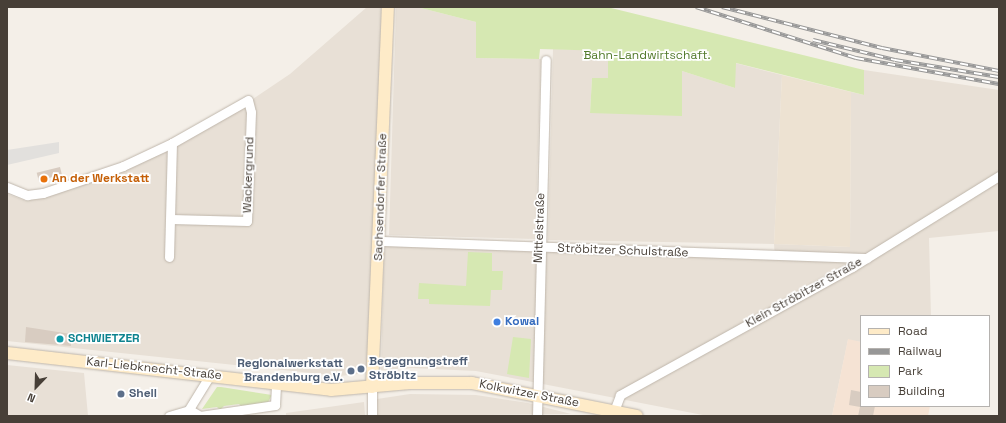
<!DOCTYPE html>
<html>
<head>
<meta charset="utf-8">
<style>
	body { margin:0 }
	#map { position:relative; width:1006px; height:423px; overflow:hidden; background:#f4efe8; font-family:"Space Grotesk",sans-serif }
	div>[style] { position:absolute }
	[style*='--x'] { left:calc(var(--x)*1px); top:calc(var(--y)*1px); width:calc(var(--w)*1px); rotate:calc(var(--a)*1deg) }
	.residential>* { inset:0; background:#e8e0d6 }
	.commercial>* { inset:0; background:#f5e3d4 }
	.education>* { inset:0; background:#ede2d2 }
	.green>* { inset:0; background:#d6e8b2 }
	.parking>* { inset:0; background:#e2e0dd }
	.building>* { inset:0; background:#d8ccc1; transform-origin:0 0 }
	.roads { filter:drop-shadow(0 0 1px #bfb6ab) drop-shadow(0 0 1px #bfb6ab) }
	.street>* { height:9px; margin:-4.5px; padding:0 4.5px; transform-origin:4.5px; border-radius:4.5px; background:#fff }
	.secondary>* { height:12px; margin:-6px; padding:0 6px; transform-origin:6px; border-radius:6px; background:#feebc8 }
	.rail>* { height:4px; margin-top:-2px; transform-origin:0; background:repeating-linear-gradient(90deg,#fff 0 8px,#979797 0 16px); box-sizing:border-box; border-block:1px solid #979797 }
	.dots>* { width:11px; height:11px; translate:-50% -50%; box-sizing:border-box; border:2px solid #fff; border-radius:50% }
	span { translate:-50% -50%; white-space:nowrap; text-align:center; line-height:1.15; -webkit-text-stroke:3.5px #fff; paint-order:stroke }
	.park-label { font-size:12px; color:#51792a }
	.street-label { font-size:12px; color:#473f37 }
	.food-label { font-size:12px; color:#c56008; font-weight:700 }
	.left { translate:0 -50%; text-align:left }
	.shop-label { font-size:12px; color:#366cbe; font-weight:700 }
	.culture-label { font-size:12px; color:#0d838f; font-weight:700 }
	.service-label { font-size:12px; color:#4e5e75; font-weight:700 }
	.right { translate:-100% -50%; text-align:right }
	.frame { position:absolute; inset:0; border:8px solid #473f37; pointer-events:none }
	.legend { position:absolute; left:860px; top:315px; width:130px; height:92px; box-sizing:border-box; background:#fff; border:1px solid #b5b2af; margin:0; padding:5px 7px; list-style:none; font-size:12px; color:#473f37 }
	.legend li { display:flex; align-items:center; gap:8px; height:20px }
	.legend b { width:20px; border:1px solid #b5b2af }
	.north { position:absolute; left:16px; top:367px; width:40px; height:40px; -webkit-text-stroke:3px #fff; paint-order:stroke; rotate:203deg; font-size:11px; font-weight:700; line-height:16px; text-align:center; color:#473f37 }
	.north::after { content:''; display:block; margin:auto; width:14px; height:18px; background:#473f37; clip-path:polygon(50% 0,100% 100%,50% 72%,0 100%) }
</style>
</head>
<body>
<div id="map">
	<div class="residential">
		<div style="clip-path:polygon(367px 7px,381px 7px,382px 42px,367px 373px,340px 376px,7px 341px,7px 194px,26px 201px,59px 193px,127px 167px,238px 109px,290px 74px)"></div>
		<div style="clip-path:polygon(396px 7px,417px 7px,476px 22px,476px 58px,541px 59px,535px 239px,389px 235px)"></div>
		<div style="clip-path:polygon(553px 49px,609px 51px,608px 78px,592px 78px,590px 113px,682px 71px,735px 88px,735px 63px,782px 75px,774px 244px,850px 247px,851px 92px,864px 95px,864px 70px,999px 90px,999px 231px,929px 238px,931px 316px,861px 316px,861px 342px,848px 340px,832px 416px,708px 416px,476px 371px,412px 368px,381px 370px,384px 244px,775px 259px,774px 244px,548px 240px)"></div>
		<div style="clip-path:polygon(7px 365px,84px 373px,88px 416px,7px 416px)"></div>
		<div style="clip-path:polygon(410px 394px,476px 395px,528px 403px,571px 414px,378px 416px,377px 399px)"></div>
		<div style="clip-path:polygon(364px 402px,365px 416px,286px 416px,286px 413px)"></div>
	</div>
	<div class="commercial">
		<div style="clip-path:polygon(848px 339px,861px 342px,861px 406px,930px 406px,928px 416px,832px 416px)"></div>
	</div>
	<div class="education">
		<div style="clip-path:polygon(782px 75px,851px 92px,850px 247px,774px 244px)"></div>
	</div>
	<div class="green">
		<div style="clip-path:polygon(417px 7px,607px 7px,864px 70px,864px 95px,736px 63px,735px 88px,682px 71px,682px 116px,590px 113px,592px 78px,608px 78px,608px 51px,540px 49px,539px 59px,476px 58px,476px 22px)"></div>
		<div style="clip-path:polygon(468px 252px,492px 253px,492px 271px,503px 271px,502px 290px,491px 290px,490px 306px,429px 304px,429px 299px,418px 299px,419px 283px,466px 286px)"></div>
		<div style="clip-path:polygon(513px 337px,531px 339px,529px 378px,507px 374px)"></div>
		<div style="clip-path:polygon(217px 387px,221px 387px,272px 395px,267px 404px,242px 407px,239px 404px,224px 406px,220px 410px,217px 407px,202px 409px)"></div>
	</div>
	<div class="parking">
		<div style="clip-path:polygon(59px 142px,59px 153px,7px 165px,7px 150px)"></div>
	</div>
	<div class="building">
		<div style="left:60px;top:167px;width:8px;height:24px;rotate:76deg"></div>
		<div style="clip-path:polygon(26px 327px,71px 334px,71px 346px,25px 342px)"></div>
		<div style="clip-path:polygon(851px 390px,861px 392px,861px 406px,875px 406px,873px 416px,858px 416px,860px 407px,849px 405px)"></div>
	</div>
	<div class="roads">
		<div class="street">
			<div style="--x:7;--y:187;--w:22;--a:22"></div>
			<div style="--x:27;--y:195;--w:16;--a:-7"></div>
			<div style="--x:43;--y:193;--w:84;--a:-18.6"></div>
			<div style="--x:123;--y:166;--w:54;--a:-25.1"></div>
			<div style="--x:172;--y:143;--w:87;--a:-29.5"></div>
			<div style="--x:248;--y:100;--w:12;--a:76"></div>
			<div style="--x:251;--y:112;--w:109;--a:92.1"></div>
			<div style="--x:247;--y:221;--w:76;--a:-178.5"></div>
			<div style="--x:380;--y:241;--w:487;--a:2"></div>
			<div style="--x:169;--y:257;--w:114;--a:-88.5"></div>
			<div style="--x:372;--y:387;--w:29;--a:90"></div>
			<div style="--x:614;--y:411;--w:17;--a:-69"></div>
			<div style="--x:620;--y:395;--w:265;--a:-28.9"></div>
			<div style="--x:852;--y:267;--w:173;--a:-31.8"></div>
			<div style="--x:186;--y:414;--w:46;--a:-58.4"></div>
			<div style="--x:169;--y:416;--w:22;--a:-16"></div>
			<div style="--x:190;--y:410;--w:12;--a:31"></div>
			<div style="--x:200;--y:416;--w:76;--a:-8.3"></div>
			<div style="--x:275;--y:405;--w:21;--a:-87"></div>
			<div style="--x:537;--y:416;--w:356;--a:-88.6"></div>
		</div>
		<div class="secondary">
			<div style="--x:7;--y:353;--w:326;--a:6.5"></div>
			<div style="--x:331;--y:390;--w:79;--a:-5.1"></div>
			<div style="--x:410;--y:383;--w:62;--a:0"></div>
			<div style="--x:472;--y:383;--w:168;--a:11.3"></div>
			<div style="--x:372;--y:387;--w:380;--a:-87.6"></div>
		</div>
	</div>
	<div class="rail">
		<div style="--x:696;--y:7;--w:168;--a:17.7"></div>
		<div style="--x:856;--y:58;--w:145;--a:10.3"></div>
		<div style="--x:722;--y:7;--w:165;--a:14.4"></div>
		<div style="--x:882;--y:48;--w:119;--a:11.1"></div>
		<div style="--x:813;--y:40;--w:84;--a:13.7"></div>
		<div style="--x:895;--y:60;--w:105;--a:9.3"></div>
	</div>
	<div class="dots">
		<div style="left:44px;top:179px;background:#e8710a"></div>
		<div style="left:497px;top:322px;background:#3f7fe0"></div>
		<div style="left:60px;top:339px;background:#0f9aa8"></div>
		<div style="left:361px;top:369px;background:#5c6f8a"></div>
		<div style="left:351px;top:371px;background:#5c6f8a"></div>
		<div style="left:121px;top:394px;background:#5c6f8a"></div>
	</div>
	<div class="park-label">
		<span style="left:647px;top:56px">Bahn-Landwirtschaft.</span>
	</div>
	<div class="street-label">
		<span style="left:249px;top:175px;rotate:-88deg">Wackergrund</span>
		<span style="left:381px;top:197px;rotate:-88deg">Sachsendorfer Straße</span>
		<span style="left:540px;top:228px;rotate:-88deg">Mittelstraße</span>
		<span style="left:623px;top:251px;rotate:2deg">Ströbitzer Schulstraße</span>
		<span style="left:804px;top:293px;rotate:-29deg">Klein Ströbitzer Straße</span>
		<span style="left:154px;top:369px;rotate:6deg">Karl-Liebknecht-Straße</span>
		<span style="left:529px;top:394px;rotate:11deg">Kolkwitzer Straße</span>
	</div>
	<div class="food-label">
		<span class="left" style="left:52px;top:179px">An der Werkstatt</span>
	</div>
	<div class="shop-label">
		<span class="left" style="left:505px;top:322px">Kowal</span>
	</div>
	<div class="culture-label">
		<span class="left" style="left:68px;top:339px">SCHWIETZER</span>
	</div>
	<div class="service-label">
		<span class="left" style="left:369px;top:369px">Begegnungstreff<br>Ströbitz</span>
		<span class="right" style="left:343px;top:371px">Regionalwerkstatt<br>Brandenburg e.V.</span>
		<span class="left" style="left:129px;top:394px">Shell</span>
	</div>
	<div class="frame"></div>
	<ul class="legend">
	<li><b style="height:5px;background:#feebc8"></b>Road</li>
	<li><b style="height:5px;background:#979797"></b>Railway</li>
	<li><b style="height:11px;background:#d6e8b2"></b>Park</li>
	<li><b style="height:11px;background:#d8ccc1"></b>Building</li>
	</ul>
	<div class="north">N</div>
</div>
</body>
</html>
